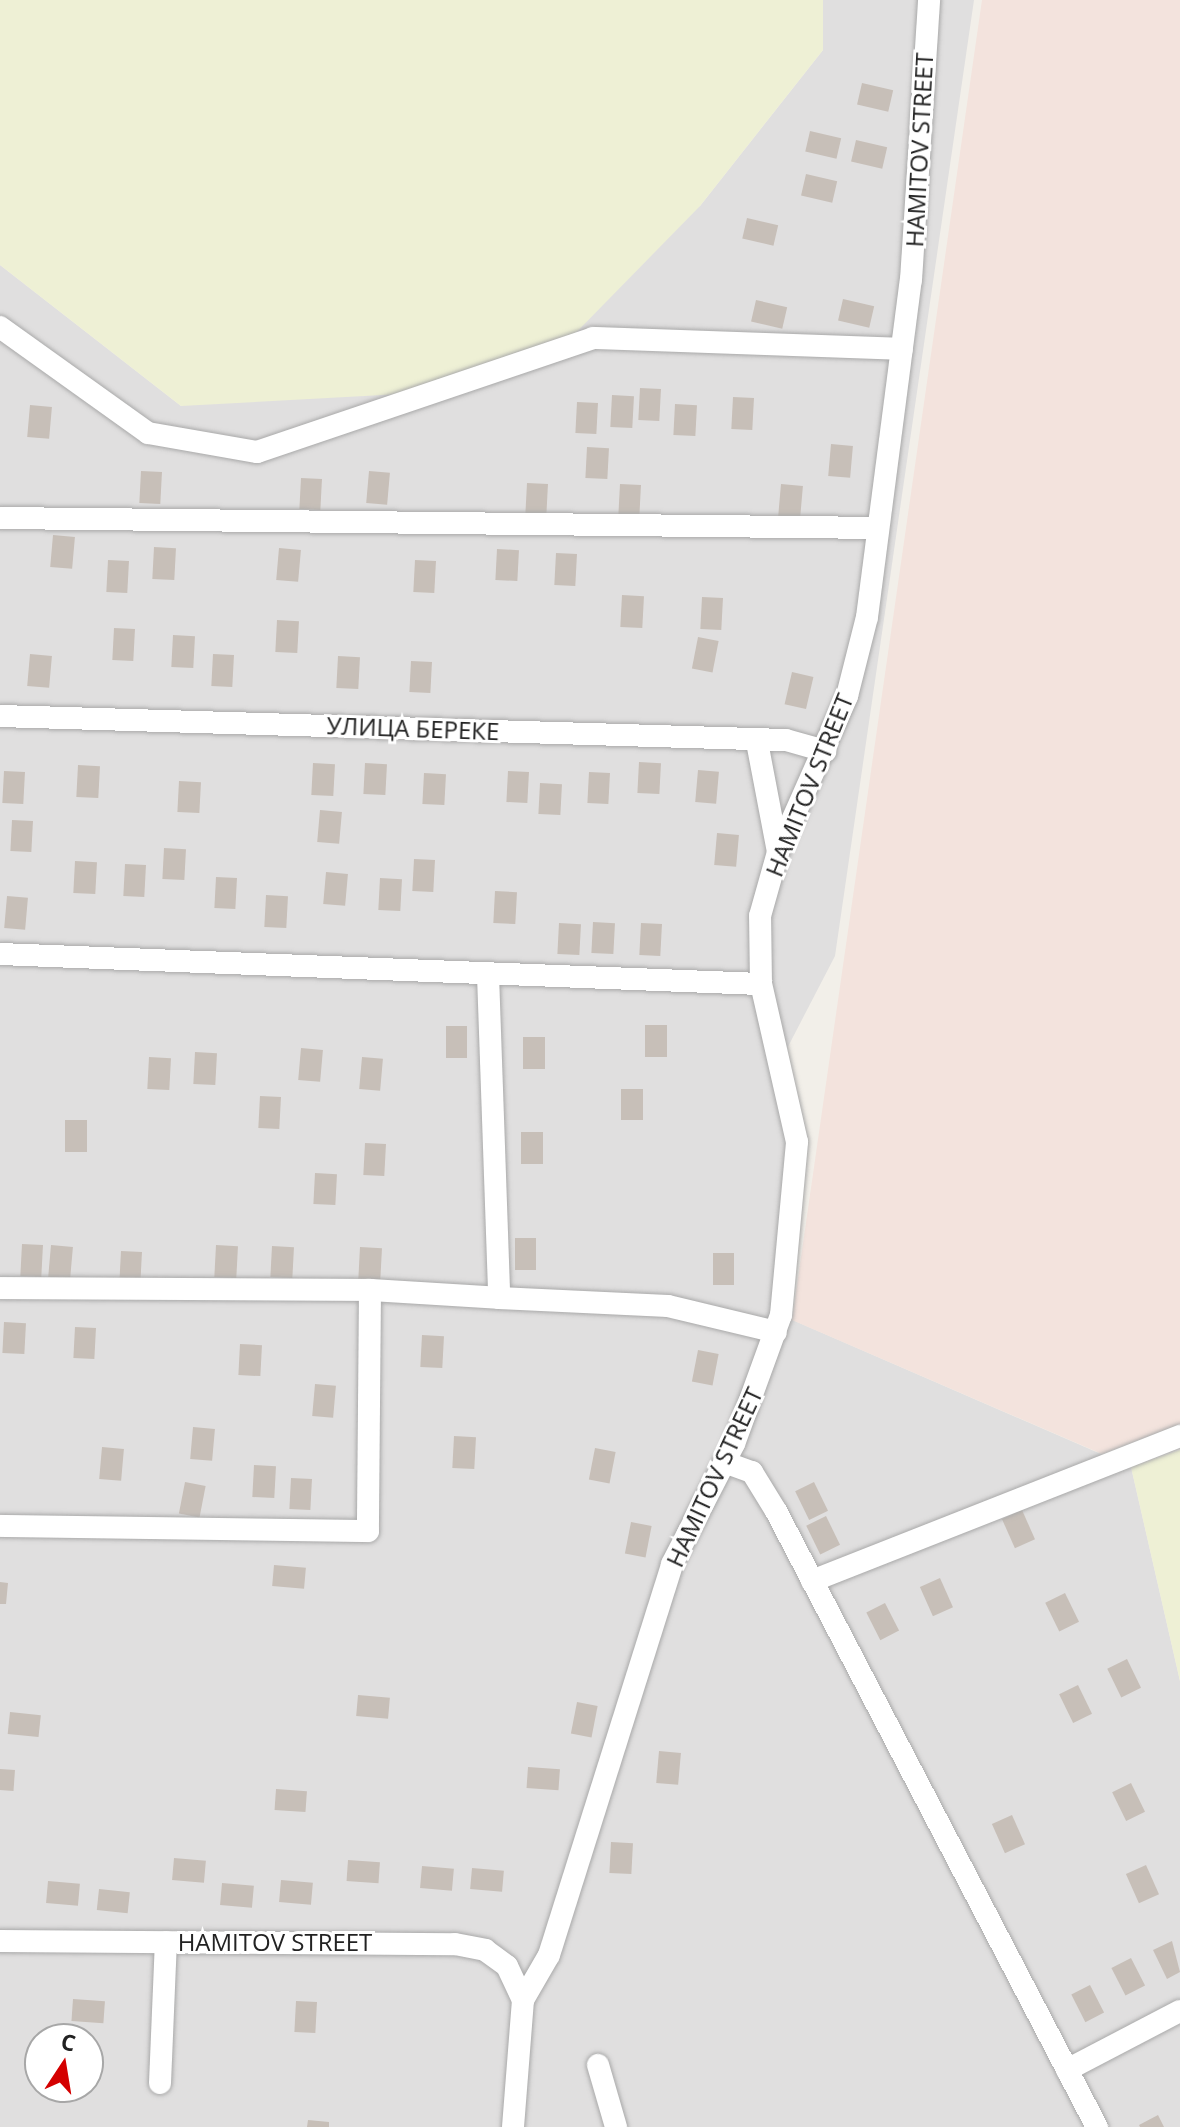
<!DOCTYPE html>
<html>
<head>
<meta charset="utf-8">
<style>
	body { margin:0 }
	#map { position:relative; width:1180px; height:2127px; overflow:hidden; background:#f2efe9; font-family:"Open Sans",sans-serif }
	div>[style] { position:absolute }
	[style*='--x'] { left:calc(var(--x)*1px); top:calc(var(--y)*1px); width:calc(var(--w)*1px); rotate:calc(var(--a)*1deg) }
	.residential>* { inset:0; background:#e0dfdf }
	.military>* { inset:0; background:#f3e3dd }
	.farmland>* { inset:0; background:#eef0d5 }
	.building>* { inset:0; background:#c7bfb8; transform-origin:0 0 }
	.roads { filter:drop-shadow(0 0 2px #a9a9a9) drop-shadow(0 0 2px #a9a9a9) }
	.minor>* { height:22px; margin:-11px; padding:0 11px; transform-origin:11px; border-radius:11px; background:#fff }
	span { translate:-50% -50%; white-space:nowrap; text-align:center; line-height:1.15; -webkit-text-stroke:6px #fff; paint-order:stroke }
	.street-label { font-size:24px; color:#222 }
	.north { position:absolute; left:24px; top:2023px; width:80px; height:80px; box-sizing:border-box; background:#fff; border:2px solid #a7a7a7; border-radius:50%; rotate:12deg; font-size:22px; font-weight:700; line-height:32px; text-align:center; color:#222 }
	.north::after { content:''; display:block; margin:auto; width:28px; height:36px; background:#d40000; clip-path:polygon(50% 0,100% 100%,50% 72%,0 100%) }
</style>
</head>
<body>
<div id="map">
	<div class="residential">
		<div style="clip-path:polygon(evenodd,823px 0,974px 0,835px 956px,779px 1064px,794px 1100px,781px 1315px,1131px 1467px,1180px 1681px,1180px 2127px,0 2127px,0 265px,181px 406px,700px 206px,823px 50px,823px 0,40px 2039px,88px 2039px,88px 2087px,40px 2087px,40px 2039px)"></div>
	</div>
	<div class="military">
		<div style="clip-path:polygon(982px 0,1180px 0,1180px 1424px,1102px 1454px,792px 1320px)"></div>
	</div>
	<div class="farmland">
		<div style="clip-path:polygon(0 0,823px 0,823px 50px,700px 206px,559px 350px,401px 394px,181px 406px,0 265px)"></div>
		<div style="clip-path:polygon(1180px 1450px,1180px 1681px,1131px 1467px)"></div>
	</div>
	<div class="building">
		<div style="left:862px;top:83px;width:32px;height:22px;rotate:13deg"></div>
		<div style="left:810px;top:131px;width:32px;height:21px;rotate:13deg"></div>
		<div style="left:856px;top:140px;width:32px;height:22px;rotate:13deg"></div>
		<div style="left:806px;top:174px;width:32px;height:22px;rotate:13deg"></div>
		<div style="left:747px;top:218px;width:32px;height:21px;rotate:13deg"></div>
		<div style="left:843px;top:299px;width:32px;height:22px;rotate:13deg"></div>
		<div style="left:756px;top:300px;width:32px;height:22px;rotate:13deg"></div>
		<div style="left:640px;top:388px;width:21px;height:32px;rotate:3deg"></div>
		<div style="left:612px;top:395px;width:22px;height:32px;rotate:3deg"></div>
		<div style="left:733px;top:397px;width:21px;height:32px;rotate:3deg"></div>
		<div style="left:577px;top:402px;width:21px;height:31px;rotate:3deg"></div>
		<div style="left:675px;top:404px;width:22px;height:31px;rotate:3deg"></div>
		<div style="left:30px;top:405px;width:22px;height:32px;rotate:5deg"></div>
		<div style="left:831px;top:444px;width:22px;height:32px;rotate:5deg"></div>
		<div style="left:587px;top:447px;width:22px;height:31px;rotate:3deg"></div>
		<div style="left:141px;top:471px;width:21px;height:32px;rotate:3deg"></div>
		<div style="left:369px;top:471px;width:21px;height:32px;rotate:5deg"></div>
		<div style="left:301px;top:478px;width:21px;height:31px;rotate:3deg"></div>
		<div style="left:527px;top:483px;width:21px;height:32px;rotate:3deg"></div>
		<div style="left:620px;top:484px;width:21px;height:31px;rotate:3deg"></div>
		<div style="left:781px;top:484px;width:22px;height:32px;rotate:5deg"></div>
		<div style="left:53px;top:535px;width:22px;height:32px;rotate:5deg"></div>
		<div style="left:154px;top:547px;width:22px;height:32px;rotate:3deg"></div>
		<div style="left:279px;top:548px;width:22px;height:32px;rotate:5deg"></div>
		<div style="left:497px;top:549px;width:22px;height:31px;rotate:3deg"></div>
		<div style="left:556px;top:553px;width:21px;height:32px;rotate:3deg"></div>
		<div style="left:108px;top:560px;width:21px;height:32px;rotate:3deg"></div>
		<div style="left:415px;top:560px;width:21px;height:32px;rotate:3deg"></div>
		<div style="left:622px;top:595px;width:22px;height:32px;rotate:3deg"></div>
		<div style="left:702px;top:597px;width:21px;height:32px;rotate:3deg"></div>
		<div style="left:277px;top:620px;width:22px;height:32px;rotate:3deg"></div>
		<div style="left:114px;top:628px;width:21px;height:32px;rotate:3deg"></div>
		<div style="left:173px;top:635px;width:22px;height:32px;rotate:3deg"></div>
		<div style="left:698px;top:637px;width:21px;height:32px;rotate:11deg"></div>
		<div style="left:30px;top:654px;width:22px;height:32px;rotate:5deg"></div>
		<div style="left:213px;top:654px;width:21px;height:32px;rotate:3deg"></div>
		<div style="left:338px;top:656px;width:22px;height:32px;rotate:3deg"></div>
		<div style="left:411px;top:661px;width:21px;height:31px;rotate:3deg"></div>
		<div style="left:792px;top:672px;width:22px;height:33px;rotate:13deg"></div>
		<div style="left:639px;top:762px;width:22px;height:31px;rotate:3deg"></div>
		<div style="left:313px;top:763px;width:22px;height:32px;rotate:3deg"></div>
		<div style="left:365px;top:763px;width:22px;height:31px;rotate:3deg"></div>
		<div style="left:78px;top:765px;width:22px;height:32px;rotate:3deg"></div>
		<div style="left:698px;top:770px;width:21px;height:32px;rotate:5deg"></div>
		<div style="left:4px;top:771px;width:21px;height:32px;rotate:3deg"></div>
		<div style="left:508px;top:771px;width:21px;height:31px;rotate:3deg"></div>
		<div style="left:589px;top:772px;width:21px;height:31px;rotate:3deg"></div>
		<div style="left:424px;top:773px;width:22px;height:31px;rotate:3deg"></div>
		<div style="left:179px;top:781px;width:22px;height:31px;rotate:3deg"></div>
		<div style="left:540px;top:783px;width:22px;height:31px;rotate:3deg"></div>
		<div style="left:320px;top:810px;width:22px;height:32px;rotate:5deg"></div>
		<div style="left:12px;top:820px;width:21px;height:31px;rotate:3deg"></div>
		<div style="left:717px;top:833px;width:22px;height:32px;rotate:5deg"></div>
		<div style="left:164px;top:848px;width:22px;height:31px;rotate:3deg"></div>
		<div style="left:414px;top:859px;width:21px;height:32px;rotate:3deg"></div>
		<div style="left:75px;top:861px;width:22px;height:32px;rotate:3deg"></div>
		<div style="left:125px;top:864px;width:21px;height:32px;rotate:3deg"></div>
		<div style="left:326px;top:872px;width:22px;height:32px;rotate:5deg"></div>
		<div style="left:216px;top:877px;width:21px;height:31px;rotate:3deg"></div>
		<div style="left:380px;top:878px;width:22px;height:32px;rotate:3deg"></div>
		<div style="left:495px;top:891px;width:22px;height:32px;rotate:3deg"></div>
		<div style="left:266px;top:895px;width:22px;height:32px;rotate:3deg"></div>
		<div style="left:7px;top:896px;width:21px;height:32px;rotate:5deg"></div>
		<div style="left:593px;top:922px;width:22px;height:31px;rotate:3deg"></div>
		<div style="left:559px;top:923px;width:22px;height:31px;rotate:3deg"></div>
		<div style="left:641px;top:923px;width:21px;height:32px;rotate:3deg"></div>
		<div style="left:645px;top:1025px;width:22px;height:32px"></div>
		<div style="left:446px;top:1026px;width:21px;height:32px"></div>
		<div style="left:523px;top:1037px;width:22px;height:32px"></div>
		<div style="left:301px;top:1048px;width:22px;height:32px;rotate:5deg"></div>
		<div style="left:195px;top:1052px;width:22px;height:32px;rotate:3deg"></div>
		<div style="left:149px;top:1057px;width:22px;height:32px;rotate:3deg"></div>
		<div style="left:362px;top:1057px;width:21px;height:32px;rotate:5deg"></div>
		<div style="left:621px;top:1089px;width:22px;height:31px"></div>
		<div style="left:260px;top:1096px;width:21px;height:32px;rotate:3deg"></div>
		<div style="left:65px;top:1120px;width:22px;height:32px"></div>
		<div style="left:521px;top:1132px;width:22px;height:32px"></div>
		<div style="left:365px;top:1143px;width:21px;height:32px;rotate:3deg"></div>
		<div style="left:315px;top:1173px;width:22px;height:31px;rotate:3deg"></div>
		<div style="left:515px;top:1238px;width:21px;height:32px"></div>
		<div style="left:22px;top:1244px;width:21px;height:32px;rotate:3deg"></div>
		<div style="left:51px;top:1245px;width:22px;height:32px;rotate:5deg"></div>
		<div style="left:216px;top:1245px;width:22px;height:32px;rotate:3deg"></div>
		<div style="left:272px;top:1246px;width:22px;height:31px;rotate:3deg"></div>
		<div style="left:360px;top:1247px;width:22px;height:32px;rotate:3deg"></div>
		<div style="left:121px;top:1251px;width:21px;height:32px;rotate:3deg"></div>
		<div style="left:713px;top:1253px;width:21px;height:32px"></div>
		<div style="left:4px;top:1322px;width:22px;height:31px;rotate:3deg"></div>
		<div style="left:75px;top:1327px;width:21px;height:31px;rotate:3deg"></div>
		<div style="left:422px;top:1335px;width:22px;height:32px;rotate:3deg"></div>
		<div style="left:240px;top:1344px;width:22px;height:31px;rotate:3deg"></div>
		<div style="left:698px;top:1350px;width:21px;height:32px;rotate:11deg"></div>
		<div style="left:315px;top:1384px;width:21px;height:32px;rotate:5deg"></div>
		<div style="left:193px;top:1427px;width:22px;height:32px;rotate:5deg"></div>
		<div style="left:454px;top:1436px;width:22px;height:32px;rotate:3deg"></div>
		<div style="left:102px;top:1447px;width:22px;height:32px;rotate:5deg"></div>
		<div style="left:595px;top:1448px;width:21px;height:32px;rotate:11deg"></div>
		<div style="left:254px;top:1465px;width:22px;height:32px;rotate:3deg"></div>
		<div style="left:291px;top:1478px;width:21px;height:31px;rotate:3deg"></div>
		<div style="left:185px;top:1482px;width:21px;height:32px;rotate:11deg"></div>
		<div style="left:814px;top:1482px;width:32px;height:21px;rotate:64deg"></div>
		<div style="left:1022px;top:1510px;width:32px;height:22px;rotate:66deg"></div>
		<div style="left:826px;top:1516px;width:32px;height:22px;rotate:64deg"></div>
		<div style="left:631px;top:1522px;width:21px;height:32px;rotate:11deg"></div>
		<div style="left:274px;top:1565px;width:32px;height:21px;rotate:5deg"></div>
		<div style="left:940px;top:1578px;width:32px;height:22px;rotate:66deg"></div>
		<div style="clip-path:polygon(0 1582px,8px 1583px,6px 1604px,0 1604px)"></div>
		<div style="left:1065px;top:1593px;width:32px;height:22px;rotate:64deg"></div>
		<div style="left:885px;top:1603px;width:31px;height:21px;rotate:63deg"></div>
		<div style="left:1127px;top:1659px;width:32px;height:22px;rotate:64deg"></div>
		<div style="left:1078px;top:1685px;width:32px;height:21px;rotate:64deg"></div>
		<div style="left:358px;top:1695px;width:32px;height:21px;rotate:5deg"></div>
		<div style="left:577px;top:1702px;width:21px;height:32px;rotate:11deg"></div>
		<div style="left:10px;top:1712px;width:31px;height:22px;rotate:6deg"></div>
		<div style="left:659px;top:1751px;width:22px;height:32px;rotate:5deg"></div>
		<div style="left:528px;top:1767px;width:32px;height:21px;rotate:4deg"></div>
		<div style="left:0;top:1769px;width:15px;height:21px;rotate:4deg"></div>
		<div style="left:1131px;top:1783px;width:32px;height:21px;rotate:64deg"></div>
		<div style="left:276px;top:1789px;width:31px;height:21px;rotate:4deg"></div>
		<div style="left:1012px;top:1815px;width:32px;height:22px;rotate:66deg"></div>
		<div style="left:611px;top:1842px;width:22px;height:31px;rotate:3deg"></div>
		<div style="left:174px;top:1858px;width:32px;height:22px;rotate:5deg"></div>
		<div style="left:348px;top:1860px;width:32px;height:21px;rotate:4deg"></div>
		<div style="left:1146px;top:1865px;width:32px;height:22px;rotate:66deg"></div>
		<div style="left:422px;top:1866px;width:32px;height:22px;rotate:5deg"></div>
		<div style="left:472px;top:1868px;width:32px;height:21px;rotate:5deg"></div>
		<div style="left:281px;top:1880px;width:32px;height:22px;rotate:5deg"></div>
		<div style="left:48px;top:1881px;width:32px;height:22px;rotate:5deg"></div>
		<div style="left:222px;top:1883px;width:32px;height:22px;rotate:5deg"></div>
		<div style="left:99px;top:1889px;width:31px;height:21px;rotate:6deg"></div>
		<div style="clip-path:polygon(1172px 1941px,1180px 1972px,1167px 1979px,1153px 1950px)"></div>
		<div style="left:1131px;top:1958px;width:31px;height:22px;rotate:63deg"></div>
		<div style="left:1090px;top:1985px;width:31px;height:21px;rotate:63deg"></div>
		<div style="left:73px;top:1999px;width:32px;height:22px;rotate:4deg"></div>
		<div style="left:296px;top:2001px;width:21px;height:31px;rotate:3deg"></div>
		<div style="clip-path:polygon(1158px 2115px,1164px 2127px,1140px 2127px,1139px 2125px)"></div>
		<div style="clip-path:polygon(308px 2120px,329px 2122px,329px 2127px,307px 2127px)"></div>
	</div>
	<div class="roads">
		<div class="minor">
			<div style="--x:0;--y:327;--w:182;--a:35.6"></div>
			<div style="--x:148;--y:433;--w:111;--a:9.9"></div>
			<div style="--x:257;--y:452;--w:355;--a:-18.7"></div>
			<div style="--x:593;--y:338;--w:309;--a:2"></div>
			<div style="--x:0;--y:518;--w:878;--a:0.65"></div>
			<div style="--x:0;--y:716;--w:786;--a:1.75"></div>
			<div style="--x:786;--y:740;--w:41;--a:15.8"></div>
			<div style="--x:757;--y:742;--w:112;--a:79.2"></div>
			<div style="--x:0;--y:954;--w:762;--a:2.26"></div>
			<div style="--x:488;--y:975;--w:323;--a:88"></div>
			<div style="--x:499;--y:1298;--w:169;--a:2.7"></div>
			<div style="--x:668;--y:1306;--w:111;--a:13.5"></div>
			<div style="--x:0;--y:1288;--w:370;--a:0.3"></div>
			<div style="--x:370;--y:1290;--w:241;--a:90.5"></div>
			<div style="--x:368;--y:1531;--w:368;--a:-179.2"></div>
			<div style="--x:370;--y:1290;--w:129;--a:3.5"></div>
			<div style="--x:724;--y:1462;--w:30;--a:20"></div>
			<div style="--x:752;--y:1472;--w:46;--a:58.4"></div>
			<div style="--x:776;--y:1511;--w:695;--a:62.48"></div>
			<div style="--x:812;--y:1581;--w:396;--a:-21.5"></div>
			<div style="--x:0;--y:1941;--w:455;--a:0.4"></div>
			<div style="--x:455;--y:1944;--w:31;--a:11"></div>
			<div style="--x:485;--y:1950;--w:27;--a:36"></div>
			<div style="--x:507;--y:1966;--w:38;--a:65"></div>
			<div style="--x:598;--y:2065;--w:65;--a:73.8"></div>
			<div style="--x:1067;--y:2070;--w:127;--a:-27.6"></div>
			<div style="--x:160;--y:2083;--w:141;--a:-87.6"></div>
			<div style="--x:513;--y:2127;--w:127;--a:-85.5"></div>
			<div style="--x:523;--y:2000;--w:52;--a:-60"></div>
			<div style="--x:549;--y:1955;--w:410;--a:-72.5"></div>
			<div style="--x:672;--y:1564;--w:135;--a:-62.7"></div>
			<div style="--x:734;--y:1444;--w:137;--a:-70"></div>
			<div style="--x:781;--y:1315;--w:174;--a:-84.7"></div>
			<div style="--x:797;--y:1142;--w:162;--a:-102.8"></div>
			<div style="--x:761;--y:984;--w:68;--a:-90.8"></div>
			<div style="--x:760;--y:916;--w:66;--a:-74.3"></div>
			<div style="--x:778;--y:852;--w:171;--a:-66.1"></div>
			<div style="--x:847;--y:696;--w:81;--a:-75.8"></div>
			<div style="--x:867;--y:617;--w:340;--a:-82.6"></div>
			<div style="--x:911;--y:280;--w:281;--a:-86.3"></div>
		</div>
	</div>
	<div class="street-label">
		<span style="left:919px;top:150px;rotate:-87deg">HAMITOV STREET</span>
		<span style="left:413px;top:728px;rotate:2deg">УЛИЦА БЕРЕКЕ</span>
		<span style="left:809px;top:785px;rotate:-68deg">HAMITOV STREET</span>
		<span style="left:714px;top:1477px;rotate:-65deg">HAMITOV STREET</span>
		<span style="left:275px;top:1942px">HAMITOV STREET</span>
	</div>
	<div class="north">С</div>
</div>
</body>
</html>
